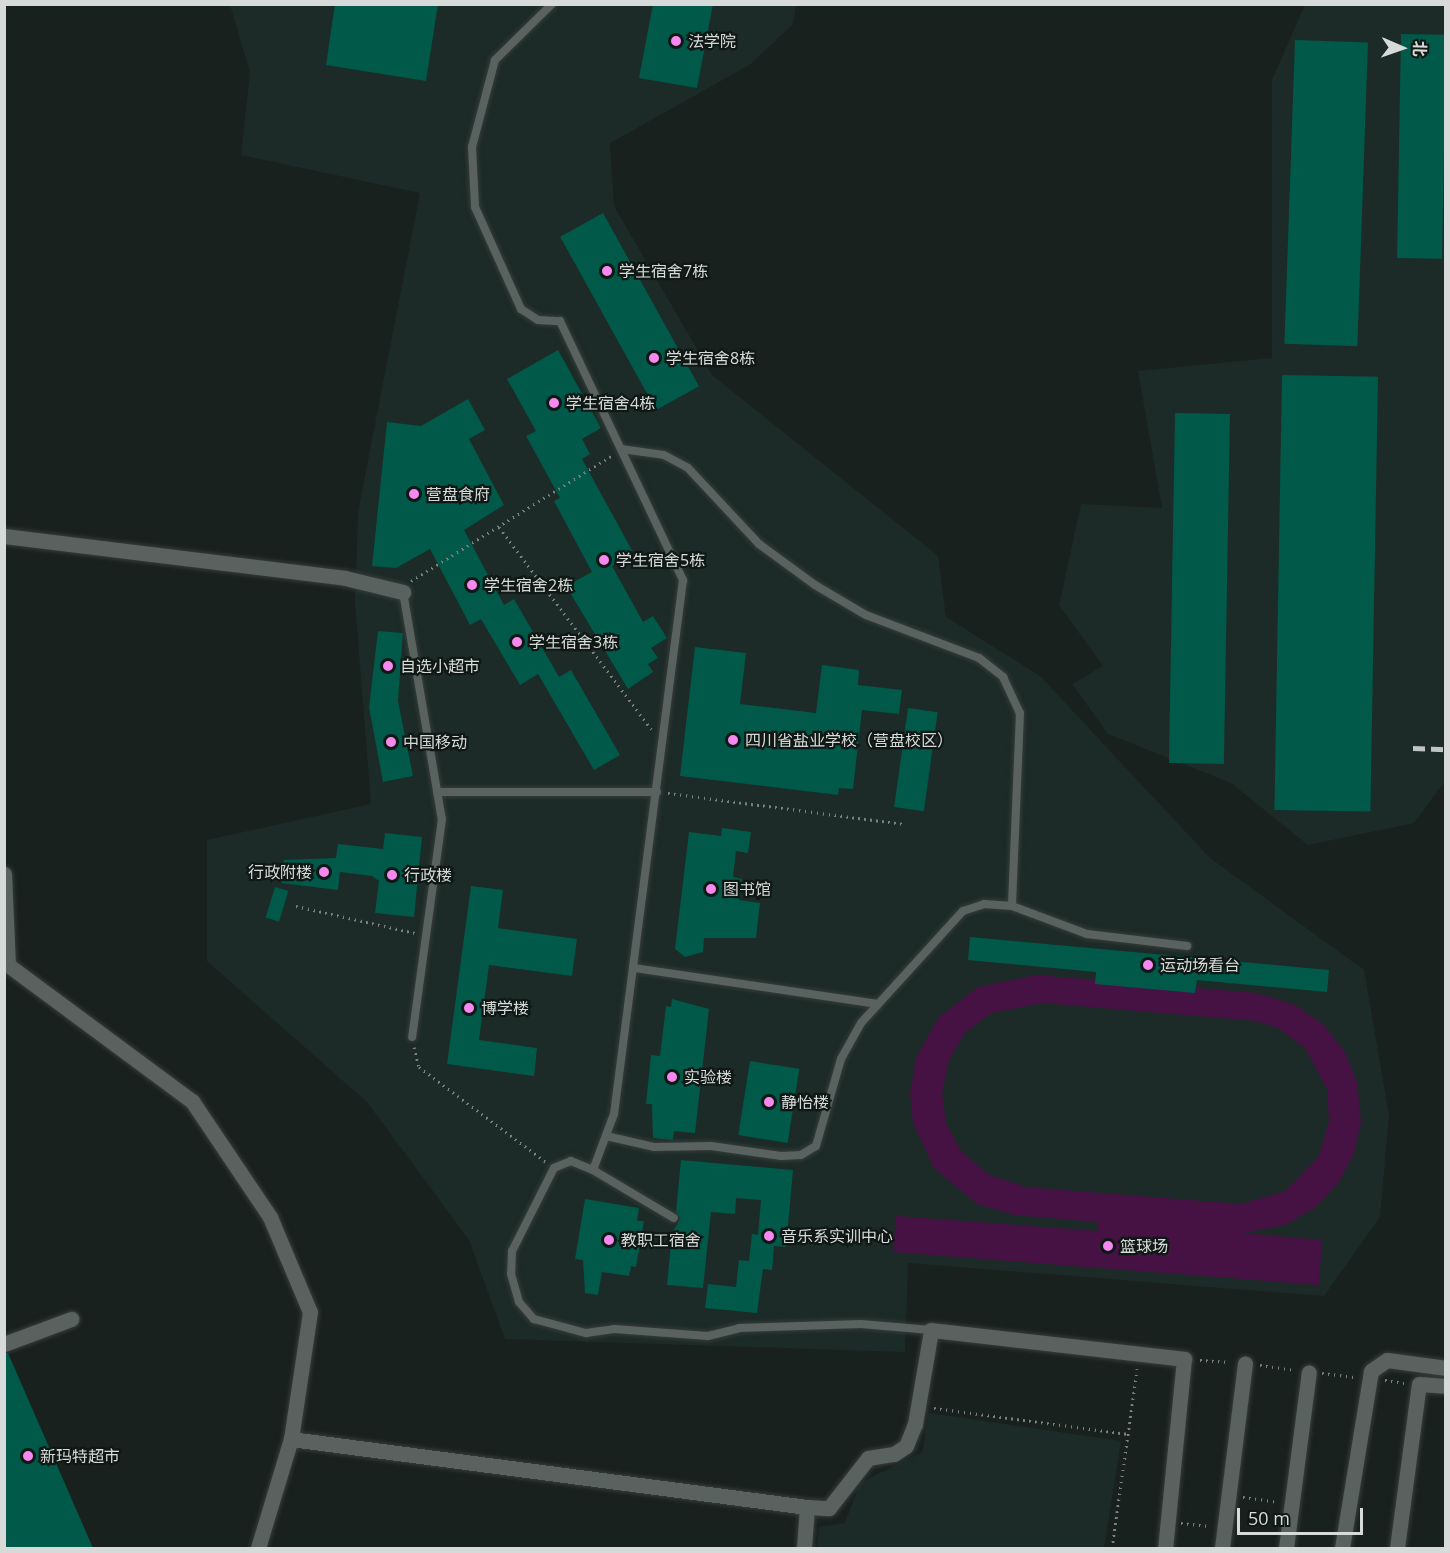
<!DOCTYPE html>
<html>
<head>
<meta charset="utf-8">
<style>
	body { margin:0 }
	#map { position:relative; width:1450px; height:1553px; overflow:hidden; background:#19211f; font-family:"Open Sans","Noto Sans SC",sans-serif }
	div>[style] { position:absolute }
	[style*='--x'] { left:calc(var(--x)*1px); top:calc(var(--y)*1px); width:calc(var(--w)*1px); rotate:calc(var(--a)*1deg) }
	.built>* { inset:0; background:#1c2b27 }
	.green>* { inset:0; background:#451243 }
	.building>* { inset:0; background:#015949; transform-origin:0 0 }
	.path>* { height:3px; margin-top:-1.5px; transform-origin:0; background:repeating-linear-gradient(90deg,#7a807f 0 1.5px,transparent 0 6px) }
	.roads { filter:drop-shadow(0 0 2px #373c3b) drop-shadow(0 0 2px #373c3b) }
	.service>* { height:8px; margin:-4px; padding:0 4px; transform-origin:4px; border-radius:4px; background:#59625f }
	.minor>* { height:15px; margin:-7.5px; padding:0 7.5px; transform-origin:7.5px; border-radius:7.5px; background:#59625f }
	.rail>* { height:4.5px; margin-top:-2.25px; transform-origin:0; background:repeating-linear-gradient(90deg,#c0c5c4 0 12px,transparent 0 18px) }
	.dots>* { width:16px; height:16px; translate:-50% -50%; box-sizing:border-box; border:3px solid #101815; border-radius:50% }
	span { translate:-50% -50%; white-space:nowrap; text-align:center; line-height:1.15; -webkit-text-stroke:4.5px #101815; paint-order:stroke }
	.poi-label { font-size:16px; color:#d6dbda }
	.left { translate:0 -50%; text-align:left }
	.right { translate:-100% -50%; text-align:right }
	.frame { position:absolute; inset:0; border:6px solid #d6dbda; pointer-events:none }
	.north { position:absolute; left:1372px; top:18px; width:60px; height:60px; -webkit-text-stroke:4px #101815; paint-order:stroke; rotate:92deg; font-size:16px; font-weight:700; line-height:24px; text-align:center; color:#d6dbda }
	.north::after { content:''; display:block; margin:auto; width:21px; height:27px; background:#d6dbda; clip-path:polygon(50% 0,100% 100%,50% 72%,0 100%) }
	.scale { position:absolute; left:1237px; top:1508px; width:126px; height:27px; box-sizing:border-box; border:3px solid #d6dbda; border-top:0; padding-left:8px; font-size:18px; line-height:21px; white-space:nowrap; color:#d6dbda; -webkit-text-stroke:4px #101815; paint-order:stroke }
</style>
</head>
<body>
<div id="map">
	<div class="built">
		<div style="clip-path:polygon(230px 5px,796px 5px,793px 24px,751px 64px,610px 143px,614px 206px,712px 375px,938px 556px,946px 617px,1040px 676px,1210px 858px,1364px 970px,1389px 1115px,1380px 1217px,1324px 1296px,908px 1263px,905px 1352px,505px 1339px,469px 1240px,367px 1102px,207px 961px,207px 840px,371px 804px,355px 602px,358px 512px,420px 193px,241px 155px,250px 72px)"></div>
		<div style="clip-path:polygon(1305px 5px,1445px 5px,1445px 781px,1414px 823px,1308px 845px,1231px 783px,1108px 734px,1072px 684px,1103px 666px,1059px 605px,1081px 504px,1162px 508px,1138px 371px,1272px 358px,1272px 80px)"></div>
		<div style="clip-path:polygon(929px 1413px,1121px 1441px,1104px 1548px,817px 1548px,819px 1527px,845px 1523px,860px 1483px,922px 1452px)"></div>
	</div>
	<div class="green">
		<div style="clip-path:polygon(evenodd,1036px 975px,1257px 993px,1295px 1005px,1324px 1025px,1345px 1052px,1357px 1082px,1361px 1122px,1354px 1153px,1339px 1182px,1316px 1207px,1285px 1225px,1243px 1233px,1322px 1240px,1319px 1285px,893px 1252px,896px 1216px,1098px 1231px,1098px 1222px,1014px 1215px,977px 1204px,934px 1168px,913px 1123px,910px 1093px,916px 1058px,938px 1018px,978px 987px,1036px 975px,1043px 1003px,1256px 1021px,1278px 1028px,1305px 1048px,1327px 1089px,1329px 1121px,1319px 1156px,1285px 1191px,1241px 1204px,1026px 1187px,989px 1175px,961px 1151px,946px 1123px,942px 1093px,949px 1060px,965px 1033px,991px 1013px,1043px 1003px)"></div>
	</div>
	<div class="building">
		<div style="clip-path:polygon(335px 4px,438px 4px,426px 81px,326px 65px)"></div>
		<div style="clip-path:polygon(653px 4px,713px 4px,697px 88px,639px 78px)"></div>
		<div style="left:1401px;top:34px;width:45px;height:224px;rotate:1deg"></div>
		<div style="left:1295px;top:40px;width:73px;height:304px;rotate:2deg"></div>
		<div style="left:603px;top:213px;width:198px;height:49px;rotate:61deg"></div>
		<div style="clip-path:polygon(558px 350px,601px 428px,582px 439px,590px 454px,582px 459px,634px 554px,612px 566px,643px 622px,653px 616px,667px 638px,651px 648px,658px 658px,648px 664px,653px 672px,628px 689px,566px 586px,592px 572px,554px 501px,560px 498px,526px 436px,536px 431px,507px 379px)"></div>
		<div style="left:1282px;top:375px;width:96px;height:435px;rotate:1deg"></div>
		<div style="clip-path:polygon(468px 399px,485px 430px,469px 439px,504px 505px,464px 530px,504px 605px,514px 599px,559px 677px,571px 670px,620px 755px,594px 770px,538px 674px,520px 685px,481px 619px,470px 625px,430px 549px,396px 568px,372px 566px,387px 422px,421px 426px)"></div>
		<div style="left:1175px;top:413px;width:55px;height:350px;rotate:1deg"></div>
		<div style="clip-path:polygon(378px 631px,403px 633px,398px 701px,413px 776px,383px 782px,369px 707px)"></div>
		<div style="clip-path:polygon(695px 647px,746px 653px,740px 704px,816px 713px,822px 665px,859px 670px,858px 685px,902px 690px,899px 714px,862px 710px,853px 789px,839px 788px,838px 795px,680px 776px)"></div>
		<div style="left:908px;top:708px;width:30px;height:100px;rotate:8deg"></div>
		<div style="clip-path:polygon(722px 828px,751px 832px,748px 853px,736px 851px,733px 877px,742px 879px,739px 900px,760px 903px,756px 938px,704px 938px,703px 952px,685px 957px,675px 949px,689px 832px,721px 836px)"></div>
		<div style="clip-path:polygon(385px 833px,422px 837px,414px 917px,375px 913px,379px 881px,372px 876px,340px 872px,338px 890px,281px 883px,284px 860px,336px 858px,338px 844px,383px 849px)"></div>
		<div style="clip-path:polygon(471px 886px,503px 890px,498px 928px,577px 939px,572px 976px,489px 965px,479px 1040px,537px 1048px,534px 1076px,447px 1064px)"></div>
		<div style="left:275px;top:887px;width:14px;height:32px;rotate:17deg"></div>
		<div style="clip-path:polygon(970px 937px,1329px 970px,1327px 992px,1197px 980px,1195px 993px,1095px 984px,1096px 972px,968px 960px)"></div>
		<div style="clip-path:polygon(672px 999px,709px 1009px,695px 1133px,674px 1131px,673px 1140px,653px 1138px,652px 1104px,646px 1104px,651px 1055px,660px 1056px,666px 1006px,671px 1007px)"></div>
		<div style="left:750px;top:1061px;width:50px;height:75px;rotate:9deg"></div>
		<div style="clip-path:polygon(681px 1160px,793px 1170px,786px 1247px,774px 1246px,772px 1270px,763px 1269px,757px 1313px,705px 1308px,708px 1284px,736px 1287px,739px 1260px,749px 1261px,752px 1234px,758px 1235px,761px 1200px,736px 1198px,735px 1214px,711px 1212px,703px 1288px,667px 1285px,672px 1233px,680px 1219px,676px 1212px)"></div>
		<div style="clip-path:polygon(585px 1199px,639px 1208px,637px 1221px,644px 1221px,636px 1267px,631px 1266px,629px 1276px,602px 1272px,598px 1295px,585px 1293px,583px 1260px,575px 1259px)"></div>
		<div style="clip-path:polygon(4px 1353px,8px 1353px,93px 1548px,4px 1548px)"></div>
	</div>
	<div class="path">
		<div style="--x:499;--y:527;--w:253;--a:53"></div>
		<div style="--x:411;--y:581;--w:236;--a:-32"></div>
		<div style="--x:668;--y:793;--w:236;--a:7.5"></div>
		<div style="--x:296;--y:906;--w:122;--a:12.8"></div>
		<div style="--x:414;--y:1047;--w:21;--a:76"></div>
		<div style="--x:419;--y:1067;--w:159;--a:36.8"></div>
		<div style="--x:1200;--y:1360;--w:29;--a:4"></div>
		<div style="--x:1260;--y:1365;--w:35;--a:8"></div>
		<div style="--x:1322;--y:1373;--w:32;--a:7"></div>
		<div style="--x:1385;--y:1380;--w:20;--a:9"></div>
		<div style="--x:934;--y:1408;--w:196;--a:7.6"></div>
		<div style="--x:1243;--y:1497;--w:35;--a:8"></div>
		<div style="--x:1181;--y:1523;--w:30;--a:6"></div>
		<div style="--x:1112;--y:1548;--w:181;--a:-82"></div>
	</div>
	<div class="roads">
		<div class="service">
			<div style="--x:552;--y:4;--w:80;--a:135.5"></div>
			<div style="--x:495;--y:60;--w:90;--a:104.8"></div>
			<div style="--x:472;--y:147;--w:60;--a:87.1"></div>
			<div style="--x:475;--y:207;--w:112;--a:65.7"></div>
			<div style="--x:521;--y:309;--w:20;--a:33"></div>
			<div style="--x:538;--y:320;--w:22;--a:3"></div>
			<div style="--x:560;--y:321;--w:287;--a:64.6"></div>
			<div style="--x:683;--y:580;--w:538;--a:97.36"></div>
			<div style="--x:614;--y:1114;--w:60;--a:110.6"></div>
			<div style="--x:593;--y:1170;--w:24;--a:-158"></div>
			<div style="--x:571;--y:1161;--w:18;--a:158"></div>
			<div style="--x:554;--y:1168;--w:93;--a:116.8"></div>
			<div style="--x:512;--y:1251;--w:23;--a:92"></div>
			<div style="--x:511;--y:1274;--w:29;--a:74"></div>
			<div style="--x:519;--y:1302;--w:23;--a:49"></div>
			<div style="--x:534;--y:1319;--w:54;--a:15.1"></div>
			<div style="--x:586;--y:1333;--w:28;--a:-8"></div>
			<div style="--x:614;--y:1329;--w:94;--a:4.3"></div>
			<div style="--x:708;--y:1336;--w:32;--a:-14"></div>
			<div style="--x:739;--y:1328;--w:122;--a:-1.9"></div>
			<div style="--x:861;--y:1324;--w:70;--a:4.9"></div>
			<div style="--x:621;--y:449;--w:43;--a:7.9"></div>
			<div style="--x:664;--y:455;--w:27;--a:28"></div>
			<div style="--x:688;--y:468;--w:104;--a:46.9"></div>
			<div style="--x:759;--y:544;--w:69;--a:36.2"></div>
			<div style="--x:815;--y:585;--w:59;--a:30.5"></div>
			<div style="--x:866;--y:615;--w:121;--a:20.8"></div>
			<div style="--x:979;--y:658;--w:31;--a:38"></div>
			<div style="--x:1003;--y:677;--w:40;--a:65"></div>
			<div style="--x:1020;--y:713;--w:193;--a:92.4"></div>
			<div style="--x:403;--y:592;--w:230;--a:80.3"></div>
			<div style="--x:442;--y:819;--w:220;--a:97.8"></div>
			<div style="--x:437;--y:792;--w:220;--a:0"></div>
			<div style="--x:634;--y:968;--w:246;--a:8.4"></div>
			<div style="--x:606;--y:1136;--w:49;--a:12.9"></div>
			<div style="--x:654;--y:1147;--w:57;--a:-1"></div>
			<div style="--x:711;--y:1146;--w:71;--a:8.1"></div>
			<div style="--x:781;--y:1156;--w:20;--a:-3"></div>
			<div style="--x:801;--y:1155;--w:17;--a:-31"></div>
			<div style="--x:816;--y:1146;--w:91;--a:-74"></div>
			<div style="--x:841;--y:1059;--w:41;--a:-60.9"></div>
			<div style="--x:861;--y:1023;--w:151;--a:-47.7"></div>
			<div style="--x:963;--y:911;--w:22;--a:-18"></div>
			<div style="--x:984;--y:904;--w:28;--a:4"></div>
			<div style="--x:1012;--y:906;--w:80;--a:20.5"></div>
			<div style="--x:1087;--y:934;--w:101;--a:6.8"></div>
			<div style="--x:593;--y:1170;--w:94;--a:30.7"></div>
		</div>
		<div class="minor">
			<div style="--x:4;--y:536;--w:344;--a:7"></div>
			<div style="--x:345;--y:578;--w:60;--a:13.6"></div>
			<div style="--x:4;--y:874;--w:91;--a:87.5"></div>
			<div style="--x:8;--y:965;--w:229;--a:36.5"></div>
			<div style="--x:192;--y:1101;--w:140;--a:56.1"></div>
			<div style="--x:270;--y:1217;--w:103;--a:67.2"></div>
			<div style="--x:310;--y:1312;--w:128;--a:98.5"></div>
			<div style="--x:291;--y:1439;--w:520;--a:7.51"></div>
			<div style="--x:807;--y:1507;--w:41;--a:94.2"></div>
			<div style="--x:4;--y:1344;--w:72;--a:-20.5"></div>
			<div style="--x:807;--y:1507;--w:22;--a:3"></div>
			<div style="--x:829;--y:1508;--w:63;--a:-52"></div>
			<div style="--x:868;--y:1458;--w:26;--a:-9"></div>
			<div style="--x:894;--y:1454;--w:14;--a:-34"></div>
			<div style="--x:906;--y:1446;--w:24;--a:-68"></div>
			<div style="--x:915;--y:1424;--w:95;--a:-80.3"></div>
			<div style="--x:931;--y:1330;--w:255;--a:6.5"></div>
			<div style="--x:1184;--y:1359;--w:190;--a:95.7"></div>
			<div style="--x:258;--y:1548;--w:114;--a:-73.2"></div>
			<div style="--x:1222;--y:1548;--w:186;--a:-82.9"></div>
			<div style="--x:1286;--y:1548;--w:177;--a:-82.6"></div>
			<div style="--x:1342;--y:1548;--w:179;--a:-80.7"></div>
			<div style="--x:1371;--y:1371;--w:19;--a:-35"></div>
			<div style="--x:1387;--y:1360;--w:60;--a:7.7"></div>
			<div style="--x:1397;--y:1548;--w:165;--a:-82.4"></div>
			<div style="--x:1419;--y:1384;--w:27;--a:4"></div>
		</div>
	</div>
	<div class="rail">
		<div style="--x:1413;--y:748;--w:33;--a:2"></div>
	</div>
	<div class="dots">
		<div style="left:676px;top:41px;background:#f589ef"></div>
		<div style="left:607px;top:271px;background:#f589ef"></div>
		<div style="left:654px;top:358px;background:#f589ef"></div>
		<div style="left:554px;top:403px;background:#f589ef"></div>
		<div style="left:414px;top:494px;background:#f589ef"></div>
		<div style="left:604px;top:560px;background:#f589ef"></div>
		<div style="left:472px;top:585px;background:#f589ef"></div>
		<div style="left:517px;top:642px;background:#f589ef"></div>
		<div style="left:388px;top:666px;background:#f589ef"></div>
		<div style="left:733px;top:740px;background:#f589ef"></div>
		<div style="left:391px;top:742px;background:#f589ef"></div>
		<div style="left:324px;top:872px;background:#f589ef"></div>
		<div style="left:392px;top:875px;background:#f589ef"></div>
		<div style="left:711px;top:889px;background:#f589ef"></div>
		<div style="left:1148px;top:965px;background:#f589ef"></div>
		<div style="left:469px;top:1008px;background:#f589ef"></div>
		<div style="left:672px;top:1077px;background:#f589ef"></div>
		<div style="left:769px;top:1102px;background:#f589ef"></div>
		<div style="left:769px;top:1236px;background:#f589ef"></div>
		<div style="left:609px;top:1240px;background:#f589ef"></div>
		<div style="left:1108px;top:1246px;background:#f589ef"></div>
		<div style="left:28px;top:1456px;background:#f589ef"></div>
	</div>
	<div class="poi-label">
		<span class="left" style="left:688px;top:41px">法学院</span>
		<span class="left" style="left:619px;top:271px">学生宿舍7栋</span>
		<span class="left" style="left:666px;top:358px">学生宿舍8栋</span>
		<span class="left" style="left:566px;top:403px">学生宿舍4栋</span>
		<span class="left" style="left:426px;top:494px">营盘食府</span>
		<span class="left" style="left:616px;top:560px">学生宿舍5栋</span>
		<span class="left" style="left:484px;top:585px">学生宿舍2栋</span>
		<span class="left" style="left:529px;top:642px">学生宿舍3栋</span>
		<span class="left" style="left:400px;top:666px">自选小超市</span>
		<span class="left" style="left:745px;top:740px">四川省盐业学校（营盘校区）</span>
		<span class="left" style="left:403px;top:742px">中国移动</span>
		<span class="right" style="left:312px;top:872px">行政附楼</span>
		<span class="left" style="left:404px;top:875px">行政楼</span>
		<span class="left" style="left:723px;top:889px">图书馆</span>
		<span class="left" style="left:1160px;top:965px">运动场看台</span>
		<span class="left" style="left:481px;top:1008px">博学楼</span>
		<span class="left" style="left:684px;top:1077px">实验楼</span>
		<span class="left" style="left:781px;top:1102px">静怡楼</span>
		<span class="left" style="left:781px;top:1236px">音乐系实训中心</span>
		<span class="left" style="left:621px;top:1240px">教职工宿舍</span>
		<span class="left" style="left:1120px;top:1246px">篮球场</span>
		<span class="left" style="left:40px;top:1456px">新玛特超市</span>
	</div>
	<div class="frame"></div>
	<div class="north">北</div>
	<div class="scale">50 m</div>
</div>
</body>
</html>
